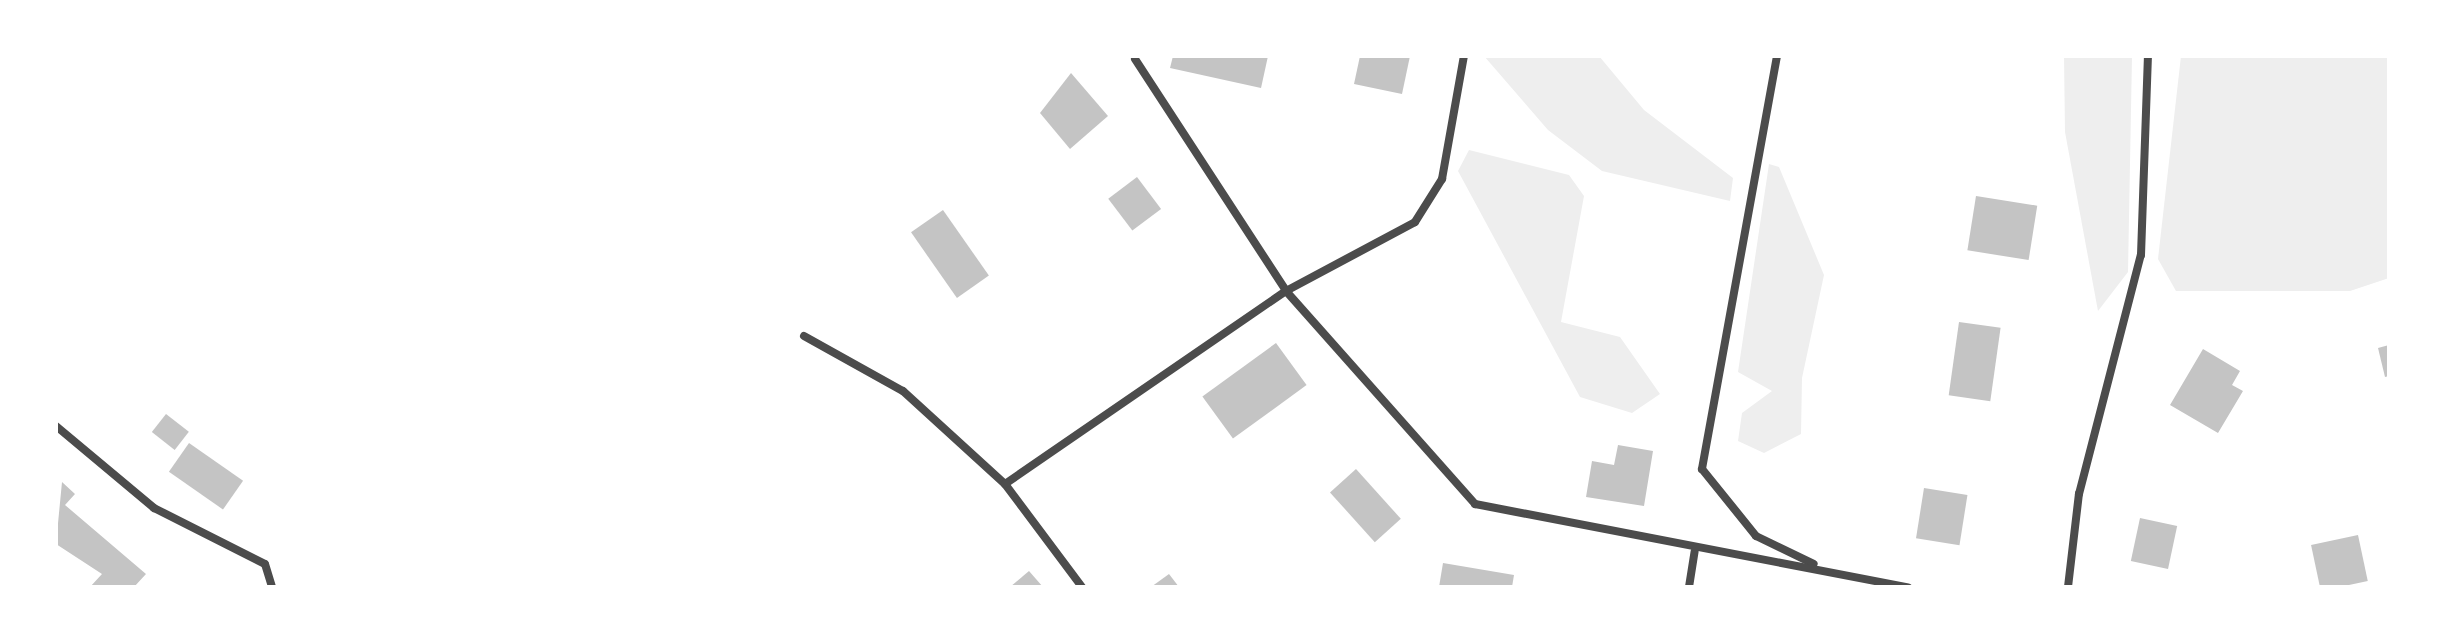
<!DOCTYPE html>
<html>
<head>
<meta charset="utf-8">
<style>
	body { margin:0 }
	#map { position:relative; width:2445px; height:643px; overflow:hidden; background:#fff; font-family:Literata,serif }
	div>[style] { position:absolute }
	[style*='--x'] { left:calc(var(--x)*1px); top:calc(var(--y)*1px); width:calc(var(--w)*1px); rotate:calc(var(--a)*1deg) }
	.green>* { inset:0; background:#eee }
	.building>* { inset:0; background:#c4c4c4; transform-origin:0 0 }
	.minor>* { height:8px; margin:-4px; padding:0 4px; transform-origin:4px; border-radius:4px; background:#4c4c4c }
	span { translate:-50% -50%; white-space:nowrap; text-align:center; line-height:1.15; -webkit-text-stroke:7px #fff; paint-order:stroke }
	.frame { position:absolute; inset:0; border:58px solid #fff; pointer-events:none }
</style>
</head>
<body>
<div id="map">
	<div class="green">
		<div style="clip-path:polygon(1484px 56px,1599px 56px,1644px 110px,1733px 178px,1730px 201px,1602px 171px,1548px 130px)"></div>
		<div style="clip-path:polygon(2064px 56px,2132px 56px,2128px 272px,2098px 311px,2065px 132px)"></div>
		<div style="clip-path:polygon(2181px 56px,2389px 56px,2389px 278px,2350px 291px,2176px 291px,2158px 259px)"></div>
		<div style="clip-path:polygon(1469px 150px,1569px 175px,1584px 196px,1561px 322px,1620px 337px,1660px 394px,1632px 413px,1580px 397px,1458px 171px)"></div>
		<div style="clip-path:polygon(1769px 164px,1779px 167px,1824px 275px,1802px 378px,1801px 434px,1764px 453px,1738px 441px,1742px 413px,1772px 391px,1738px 372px)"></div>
	</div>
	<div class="building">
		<div style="clip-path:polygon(1173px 56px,1268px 56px,1261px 88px,1170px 68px)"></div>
		<div style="clip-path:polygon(1360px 56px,1410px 56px,1402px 94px,1354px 84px)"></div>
		<div style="clip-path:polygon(1071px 73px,1108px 116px,1070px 149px,1040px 113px)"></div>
		<div style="left:1137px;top:177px;width:40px;height:36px;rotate:53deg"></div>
		<div style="left:1976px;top:196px;width:62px;height:55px;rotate:9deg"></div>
		<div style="left:943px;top:210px;width:80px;height:39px;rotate:55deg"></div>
		<div style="left:1959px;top:322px;width:42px;height:74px;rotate:8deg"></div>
		<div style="left:1276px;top:343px;width:52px;height:91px;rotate:54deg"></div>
		<div style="clip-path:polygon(2389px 345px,2389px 376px,2385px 377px,2378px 348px)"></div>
		<div style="clip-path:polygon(2203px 349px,2240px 371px,2232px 385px,2243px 391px,2218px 433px,2170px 405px)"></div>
		<div style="left:166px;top:414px;width:29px;height:23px;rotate:38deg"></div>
		<div style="left:189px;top:443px;width:66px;height:35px;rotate:35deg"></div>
		<div style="clip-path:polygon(1618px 445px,1653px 451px,1644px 506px,1586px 497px,1592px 461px,1614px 465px)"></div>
		<div style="left:1356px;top:469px;width:67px;height:35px;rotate:48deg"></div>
		<div style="clip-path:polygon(62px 482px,75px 494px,65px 505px,146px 574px,134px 587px,90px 587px,102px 574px,56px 544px)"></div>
		<div style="left:1924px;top:488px;width:44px;height:51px;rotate:9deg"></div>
		<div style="left:2140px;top:518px;width:38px;height:44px;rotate:12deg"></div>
		<div style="left:2358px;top:535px;width:47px;height:48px;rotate:78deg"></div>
		<div style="clip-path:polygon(1443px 563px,1514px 575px,1512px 587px,1439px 587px)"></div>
		<div style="clip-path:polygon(1029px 571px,1043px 587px,1010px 587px)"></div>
		<div style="clip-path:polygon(1169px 574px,1179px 587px,1151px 587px)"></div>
	</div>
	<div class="minor">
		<div style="--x:1777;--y:56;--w:420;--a:100.3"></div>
		<div style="--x:1702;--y:469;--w:86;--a:51.1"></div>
		<div style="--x:1756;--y:536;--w:64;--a:25.8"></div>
		<div style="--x:1135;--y:59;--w:277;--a:56.9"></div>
		<div style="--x:1286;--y:291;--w:285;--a:48.4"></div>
		<div style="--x:1475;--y:504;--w:441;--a:10.9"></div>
		<div style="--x:804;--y:336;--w:113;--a:29.1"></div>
		<div style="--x:903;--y:391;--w:138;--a:42.4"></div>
		<div style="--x:1005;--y:484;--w:129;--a:53.2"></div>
		<div style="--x:56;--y:426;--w:128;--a:39.9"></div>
		<div style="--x:154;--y:508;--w:124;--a:26.8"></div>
		<div style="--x:265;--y:564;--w:24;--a:73"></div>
		<div style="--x:1005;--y:484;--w:341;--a:-34.5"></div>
		<div style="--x:1286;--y:291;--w:146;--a:-28.1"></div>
		<div style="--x:1415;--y:222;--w:51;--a:-57.9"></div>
		<div style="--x:1442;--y:179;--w:125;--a:-79.9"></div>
		<div style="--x:1689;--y:587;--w:36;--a:-81"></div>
		<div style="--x:2068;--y:587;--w:94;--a:-83.3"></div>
		<div style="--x:2079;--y:494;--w:247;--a:-75.5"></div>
		<div style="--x:2141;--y:255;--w:199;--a:-88"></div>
	</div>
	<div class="frame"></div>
</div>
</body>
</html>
